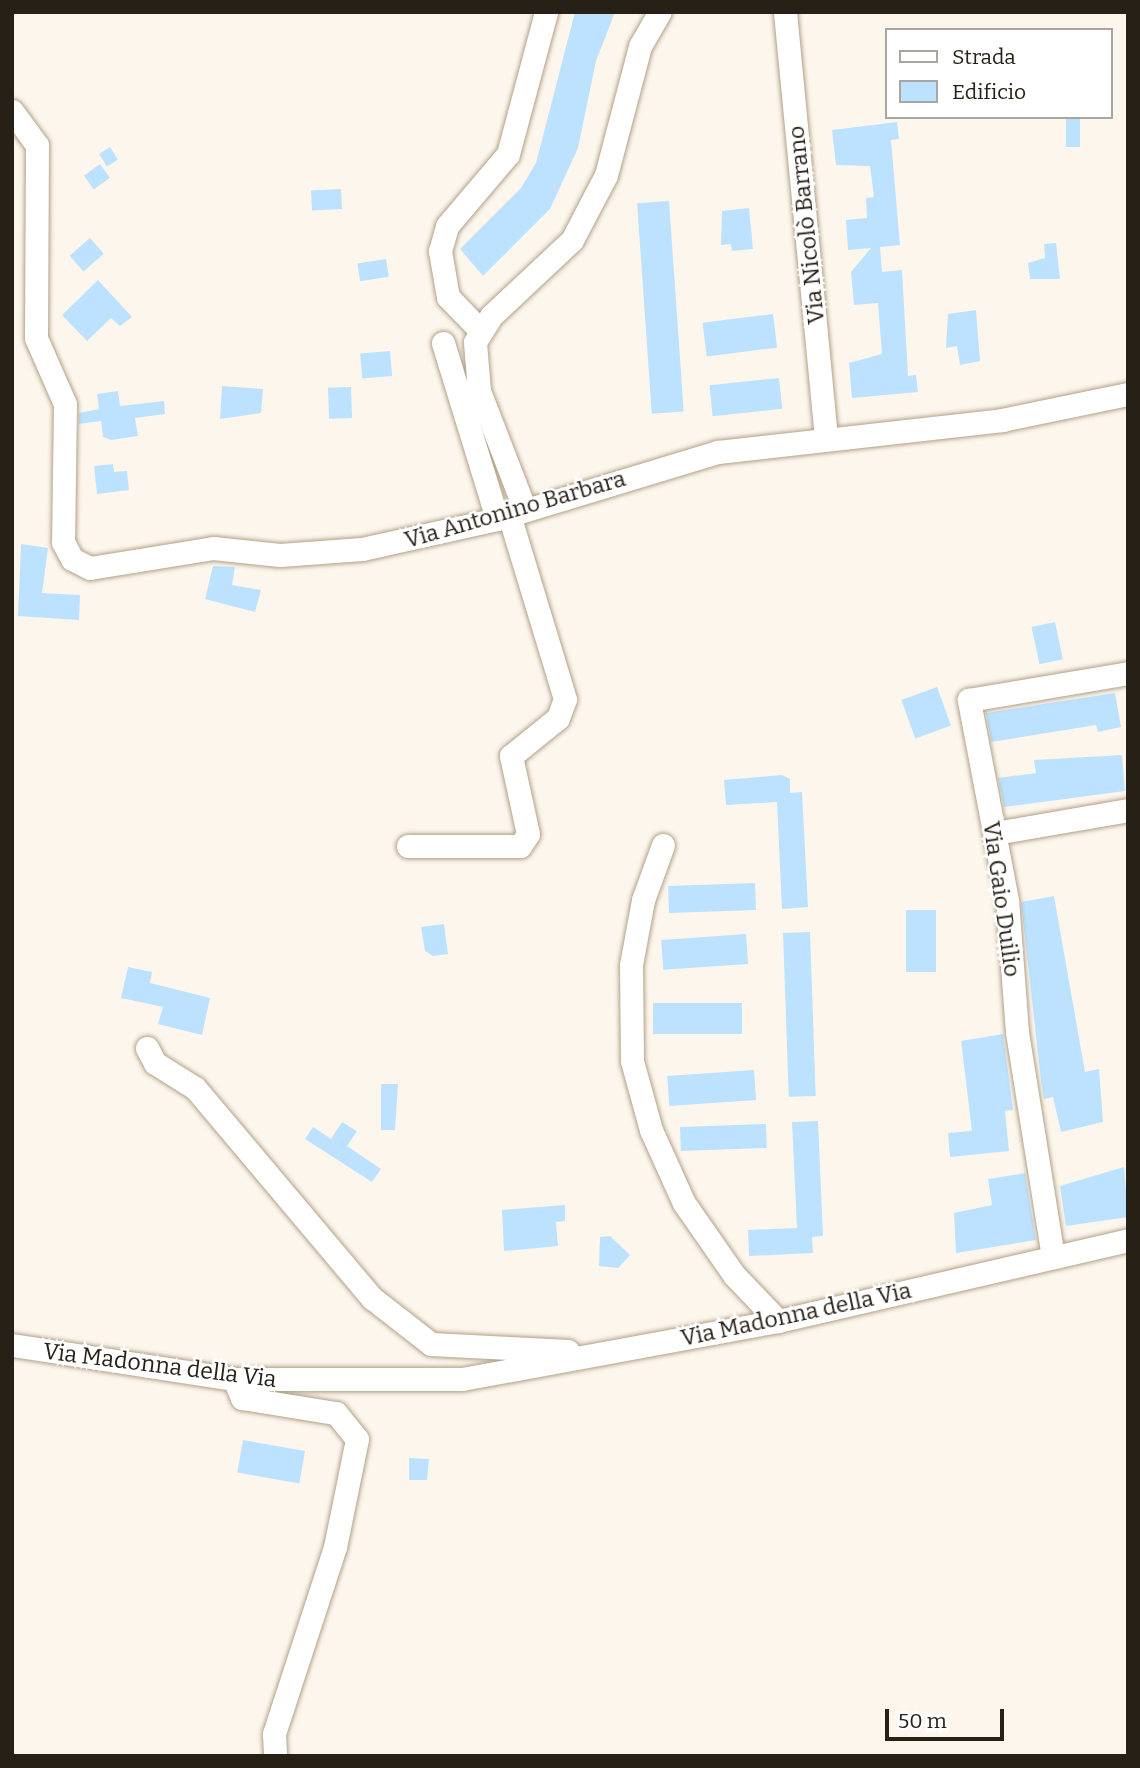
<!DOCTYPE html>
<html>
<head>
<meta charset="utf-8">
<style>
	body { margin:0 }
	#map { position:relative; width:1140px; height:1768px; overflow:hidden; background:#fdf6ec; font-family:Bitter,serif }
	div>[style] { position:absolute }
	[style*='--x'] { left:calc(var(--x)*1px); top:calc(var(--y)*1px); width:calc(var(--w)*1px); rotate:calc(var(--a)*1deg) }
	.building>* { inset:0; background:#bce2ff; transform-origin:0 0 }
	.roads { filter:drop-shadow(0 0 2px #b1a189) drop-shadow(0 0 2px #b1a189) }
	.minor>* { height:23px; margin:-11.5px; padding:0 11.5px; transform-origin:11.5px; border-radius:11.5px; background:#fff }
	span { translate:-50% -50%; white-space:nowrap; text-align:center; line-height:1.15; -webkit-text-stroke:5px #fff; paint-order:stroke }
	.street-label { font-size:23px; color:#262017 }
	.frame { position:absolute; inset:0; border:14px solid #262017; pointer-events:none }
	.legend { position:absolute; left:885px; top:28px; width:228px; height:91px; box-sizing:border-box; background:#fff; border:2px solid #a8a6a2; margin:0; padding:9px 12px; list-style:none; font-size:21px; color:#262017 }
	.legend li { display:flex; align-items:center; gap:14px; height:35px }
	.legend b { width:35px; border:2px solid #a8a6a2 }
	.scale { position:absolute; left:885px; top:1709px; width:119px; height:32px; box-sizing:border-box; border:4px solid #262017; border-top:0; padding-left:9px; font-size:21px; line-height:24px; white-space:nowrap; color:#262017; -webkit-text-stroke:5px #fff; paint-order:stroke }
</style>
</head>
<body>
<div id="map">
	<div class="building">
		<div style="clip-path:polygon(575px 12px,615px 12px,596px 61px,578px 148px,550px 209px,483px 276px,460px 249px,521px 188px,536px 163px)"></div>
		<div style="left:1066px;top:117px;width:14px;height:30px"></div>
		<div style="clip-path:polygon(897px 122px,899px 139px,891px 140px,900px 245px,880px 247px,882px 272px,902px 270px,908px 376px,916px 375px,918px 392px,852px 398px,849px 363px,882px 354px,878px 303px,854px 305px,851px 272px,871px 248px,848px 250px,846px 220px,867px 218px,866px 198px,874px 197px,870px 166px,836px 165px,832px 130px)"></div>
		<div style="left:110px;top:147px;width:15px;height:13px;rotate:58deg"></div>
		<div style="left:100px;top:164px;width:17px;height:20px;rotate:54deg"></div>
		<div style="left:341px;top:189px;width:20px;height:30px;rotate:87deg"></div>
		<div style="left:669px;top:201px;width:211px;height:32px;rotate:86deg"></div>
		<div style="clip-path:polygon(749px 208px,753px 249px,732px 251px,731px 244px,721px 245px,722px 211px)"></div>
		<div style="left:90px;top:238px;width:21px;height:27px;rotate:49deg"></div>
		<div style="clip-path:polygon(1056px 243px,1060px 279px,1030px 279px,1028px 263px,1045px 258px,1044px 244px)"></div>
		<div style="left:386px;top:259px;width:18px;height:29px;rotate:81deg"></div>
		<div style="clip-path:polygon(98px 280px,132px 317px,120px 326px,111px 318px,87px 341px,62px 315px)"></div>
		<div style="clip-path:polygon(976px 310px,980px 361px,960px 365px,957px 346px,946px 348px,948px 314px)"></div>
		<div style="left:773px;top:314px;width:34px;height:71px;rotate:83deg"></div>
		<div style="left:390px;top:351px;width:25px;height:30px;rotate:85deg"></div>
		<div style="left:779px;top:378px;width:31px;height:70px;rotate:84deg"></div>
		<div style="clip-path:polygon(222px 386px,263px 389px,261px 413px,220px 419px)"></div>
		<div style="left:351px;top:387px;width:31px;height:23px;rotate:88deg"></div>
		<div style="clip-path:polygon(118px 391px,120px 406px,164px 401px,165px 414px,135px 418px,138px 436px,111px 440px,103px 437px,101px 421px,79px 424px,79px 413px,99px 409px,97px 394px)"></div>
		<div style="clip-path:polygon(113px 464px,114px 472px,127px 471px,129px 490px,97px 494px,94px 466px)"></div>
		<div style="clip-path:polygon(21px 544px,48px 548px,42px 593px,80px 595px,79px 620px,18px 616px)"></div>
		<div style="clip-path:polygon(213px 566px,235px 567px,232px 585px,261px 590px,255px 612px,205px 599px)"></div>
		<div style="left:1055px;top:622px;width:38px;height:24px;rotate:78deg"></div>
		<div style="left:937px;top:687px;width:41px;height:38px;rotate:70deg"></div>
		<div style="clip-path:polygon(1115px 693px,1121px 727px,1098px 732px,1096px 725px,991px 742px,986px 713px)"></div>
		<div style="clip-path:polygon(1122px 755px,1125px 791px,1004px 807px,998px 778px,1036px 773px,1034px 760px)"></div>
		<div style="clip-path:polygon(782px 775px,790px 779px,790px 793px,802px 792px,808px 907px,782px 909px,777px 802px,726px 805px,724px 780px)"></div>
		<div style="left:755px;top:883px;width:27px;height:87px;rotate:88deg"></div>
		<div style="clip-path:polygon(1054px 896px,1085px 1072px,1099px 1069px,1103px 1122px,1061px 1132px,1053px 1097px,1044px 1099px,1041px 1080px,1021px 902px)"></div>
		<div style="left:906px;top:910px;width:30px;height:62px"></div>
		<div style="clip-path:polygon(444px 924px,448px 954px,433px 956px,425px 951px,421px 927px)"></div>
		<div style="left:810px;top:932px;width:164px;height:27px;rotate:88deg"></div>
		<div style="left:746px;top:934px;width:30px;height:85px;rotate:86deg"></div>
		<div style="clip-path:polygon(128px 967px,152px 972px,150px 983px,210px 998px,202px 1035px,158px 1024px,163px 1007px,121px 998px)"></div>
		<div style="left:742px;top:1003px;width:31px;height:89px;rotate:90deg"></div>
		<div style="clip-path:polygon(1003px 1034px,1013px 1110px,1005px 1111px,1009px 1151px,950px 1157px,948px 1133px,972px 1131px,961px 1041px)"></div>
		<div style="left:754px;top:1070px;width:30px;height:87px;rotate:86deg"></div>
		<div style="clip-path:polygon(381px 1084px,398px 1084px,395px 1130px,381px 1130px)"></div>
		<div style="clip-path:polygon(818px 1121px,823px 1236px,812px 1237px,813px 1253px,749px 1256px,748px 1230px,797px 1228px,792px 1122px)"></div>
		<div style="clip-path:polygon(342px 1122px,357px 1131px,347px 1146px,381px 1169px,372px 1182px,305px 1139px,313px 1127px,331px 1139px)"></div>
		<div style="left:766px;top:1124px;width:24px;height:86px;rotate:88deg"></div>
		<div style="clip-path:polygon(1124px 1167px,1128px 1217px,1066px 1226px,1060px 1186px)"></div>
		<div style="clip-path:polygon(1025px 1173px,1036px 1240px,956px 1253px,954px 1213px,992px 1205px,988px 1179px)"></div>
		<div style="clip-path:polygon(565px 1205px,565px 1221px,556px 1222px,558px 1246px,504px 1251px,502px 1210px)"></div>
		<div style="clip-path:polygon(610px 1236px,630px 1255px,618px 1268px,599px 1266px,600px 1237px)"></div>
		<div style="left:243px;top:1440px;width:63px;height:33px;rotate:10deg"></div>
		<div style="clip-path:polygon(409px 1458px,429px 1459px,427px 1480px,409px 1480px)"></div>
	</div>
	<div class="roads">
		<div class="minor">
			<div style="--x:785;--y:12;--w:429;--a:84.5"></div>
			<div style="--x:12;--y:111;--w:42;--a:53.7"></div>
			<div style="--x:37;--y:145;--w:193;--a:90.3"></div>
			<div style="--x:36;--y:338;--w:72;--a:66.3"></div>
			<div style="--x:65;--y:404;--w:138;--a:90.8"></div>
			<div style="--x:63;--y:542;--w:19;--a:62"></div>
			<div style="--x:72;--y:559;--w:20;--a:27"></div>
			<div style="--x:90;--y:568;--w:125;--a:-9.2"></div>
			<div style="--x:213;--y:548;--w:67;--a:6"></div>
			<div style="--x:280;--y:555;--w:82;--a:-4.2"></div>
			<div style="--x:362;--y:549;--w:138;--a:-12.5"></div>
			<div style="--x:497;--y:519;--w:231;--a:-16.9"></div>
			<div style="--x:718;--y:452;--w:286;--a:-6.4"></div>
			<div style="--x:1002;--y:420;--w:129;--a:-11.7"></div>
			<div style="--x:480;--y:330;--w:46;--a:-134.1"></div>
			<div style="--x:448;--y:297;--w:47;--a:-99.9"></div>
			<div style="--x:440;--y:251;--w:26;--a:-74"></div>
			<div style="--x:447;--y:226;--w:94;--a:-49.7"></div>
			<div style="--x:508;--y:154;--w:147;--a:-75"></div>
			<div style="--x:443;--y:343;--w:184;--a:72.9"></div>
			<div style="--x:525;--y:510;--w:128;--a:-111.1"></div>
			<div style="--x:479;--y:391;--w:49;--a:-94.7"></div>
			<div style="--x:475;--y:342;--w:31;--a:-58"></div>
			<div style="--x:491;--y:316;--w:111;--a:-43.2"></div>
			<div style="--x:572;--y:240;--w:73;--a:-62.4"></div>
			<div style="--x:606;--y:175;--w:133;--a:-75.2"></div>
			<div style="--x:640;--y:46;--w:39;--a:-60"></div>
			<div style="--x:995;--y:833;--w:135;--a:-9.8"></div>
			<div style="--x:663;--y:845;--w:59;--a:110"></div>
			<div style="--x:643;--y:900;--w:66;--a:100.5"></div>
			<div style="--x:631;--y:965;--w:96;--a:89.4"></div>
			<div style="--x:632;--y:1061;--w:72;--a:74.6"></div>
			<div style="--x:651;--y:1130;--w:80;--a:65.7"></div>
			<div style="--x:684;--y:1203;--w:88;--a:55.2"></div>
			<div style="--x:734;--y:1275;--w:64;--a:46.3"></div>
			<div style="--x:408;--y:846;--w:112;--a:0"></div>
			<div style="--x:520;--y:846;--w:14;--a:-56"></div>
			<div style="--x:528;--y:834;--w:80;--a:-102.3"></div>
			<div style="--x:511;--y:756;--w:60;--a:-39"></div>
			<div style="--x:558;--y:718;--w:20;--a:-70"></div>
			<div style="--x:565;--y:699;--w:192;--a:-106.9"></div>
			<div style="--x:147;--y:1048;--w:17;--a:62"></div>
			<div style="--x:155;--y:1063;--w:47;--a:32"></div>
			<div style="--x:195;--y:1088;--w:275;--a:49.9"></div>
			<div style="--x:372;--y:1298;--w:75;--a:37.9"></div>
			<div style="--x:431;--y:1344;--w:137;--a:2.9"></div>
			<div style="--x:1053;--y:1257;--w:228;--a:-99.1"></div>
			<div style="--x:1017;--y:1032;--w:132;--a:-94.3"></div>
			<div style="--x:1007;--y:900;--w:204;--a:-100.8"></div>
			<div style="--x:969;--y:700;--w:161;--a:-9.6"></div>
			<div style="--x:12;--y:1345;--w:225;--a:8.7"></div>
			<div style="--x:234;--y:1379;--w:228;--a:0"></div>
			<div style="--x:462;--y:1379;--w:321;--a:-10.4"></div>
			<div style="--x:778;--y:1321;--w:359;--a:-13"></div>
			<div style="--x:234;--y:1379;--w:21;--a:67"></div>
			<div style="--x:242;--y:1398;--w:95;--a:9.1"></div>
			<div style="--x:336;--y:1413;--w:33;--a:51"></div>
			<div style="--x:357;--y:1439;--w:110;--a:101.5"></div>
			<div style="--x:335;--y:1547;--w:197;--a:108.1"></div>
			<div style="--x:274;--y:1734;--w:22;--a:87"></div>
		</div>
	</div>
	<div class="street-label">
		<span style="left:806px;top:225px;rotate:-96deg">Via Nicolò Barrano</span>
		<span style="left:515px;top:509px;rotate:-16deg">Via Antonino Barbara</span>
		<span style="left:1002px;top:899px;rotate:82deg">Via Gaio Duilio</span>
		<span style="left:796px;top:1314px;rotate:-12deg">Via Madonna della Via</span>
		<span style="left:160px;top:1365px;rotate:7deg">Via Madonna della Via</span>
	</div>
	<div class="frame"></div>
	<ul class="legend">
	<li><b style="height:9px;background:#fff"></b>Strada</li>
	<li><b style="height:19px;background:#bce2ff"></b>Edificio</li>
	</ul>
	<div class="scale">50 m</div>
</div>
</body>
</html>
